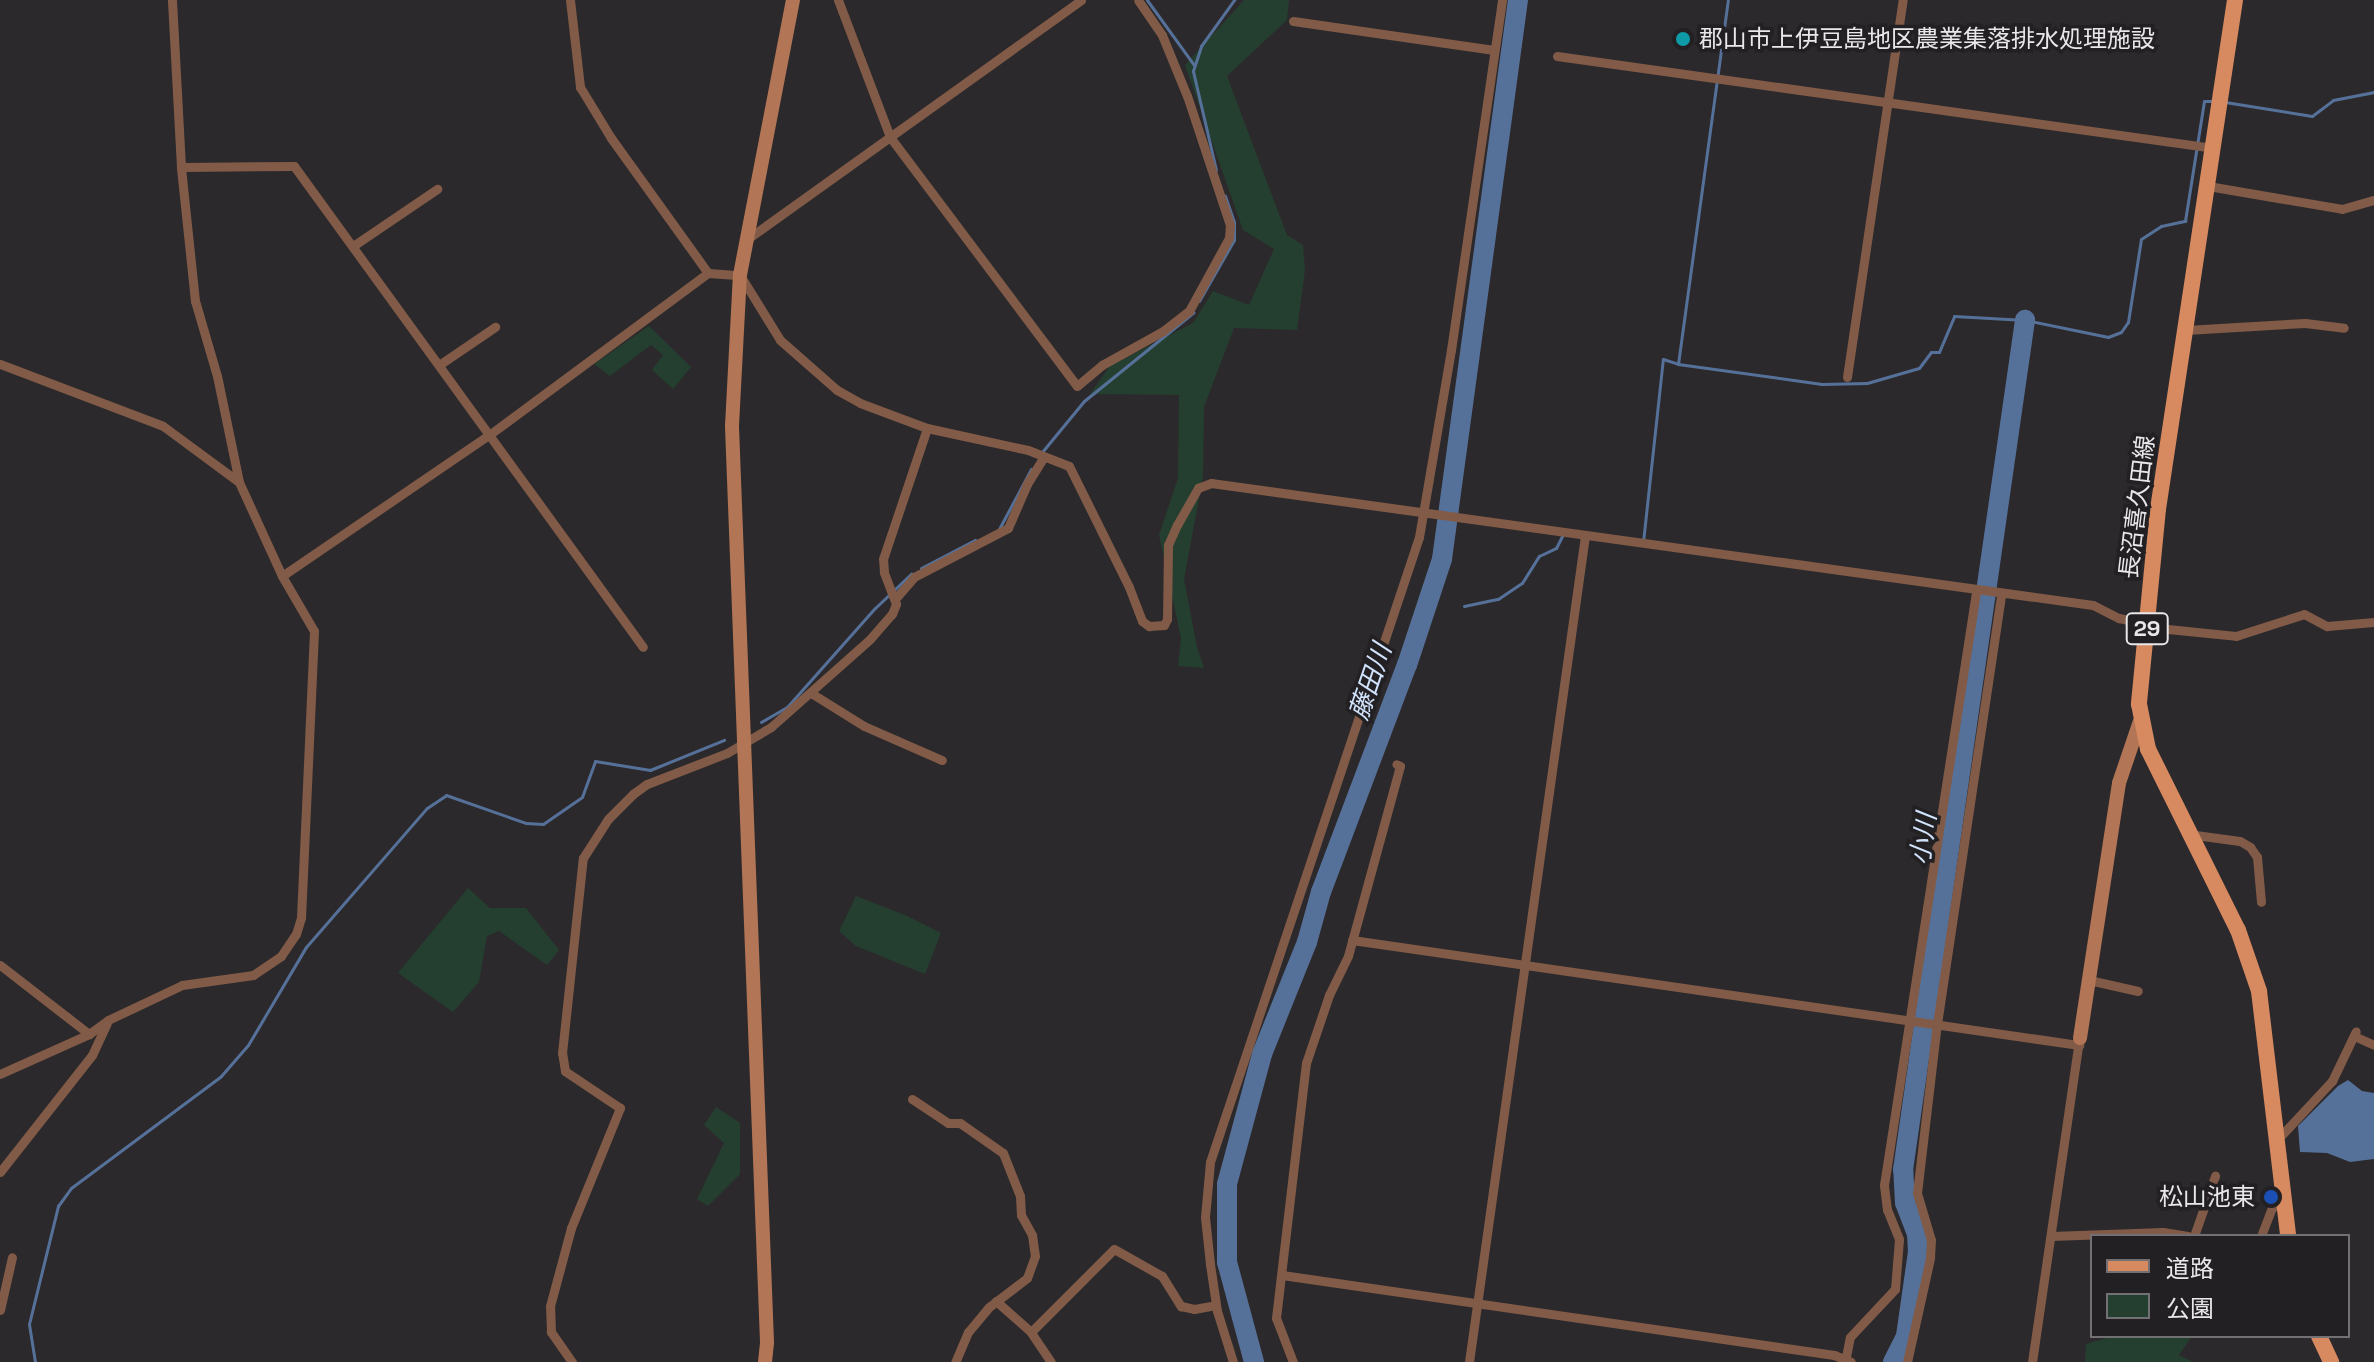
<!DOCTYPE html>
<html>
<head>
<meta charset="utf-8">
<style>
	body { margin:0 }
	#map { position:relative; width:2374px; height:1362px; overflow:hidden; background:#2c292c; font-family:"Space Grotesk","Noto Sans JP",sans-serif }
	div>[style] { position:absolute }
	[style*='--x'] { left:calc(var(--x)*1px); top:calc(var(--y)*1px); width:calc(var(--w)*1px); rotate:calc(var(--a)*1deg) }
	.green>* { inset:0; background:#243f2f }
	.water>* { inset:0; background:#567199 }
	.stream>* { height:3px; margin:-1.5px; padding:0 1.5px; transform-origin:1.5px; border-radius:1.5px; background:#567199 }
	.river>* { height:20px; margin:-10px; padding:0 10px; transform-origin:10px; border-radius:10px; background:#567199 }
	.street>* { height:9px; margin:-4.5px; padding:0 4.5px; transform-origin:4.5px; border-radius:4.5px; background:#815b47 }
	.secondary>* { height:14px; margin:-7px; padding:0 7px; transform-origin:7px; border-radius:7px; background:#b27555 }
	.primary>* { height:16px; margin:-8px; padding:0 8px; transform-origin:8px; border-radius:8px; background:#d78960 }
	.dots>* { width:22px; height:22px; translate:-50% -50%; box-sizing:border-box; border:4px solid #222022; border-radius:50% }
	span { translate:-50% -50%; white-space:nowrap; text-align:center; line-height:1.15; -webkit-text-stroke:7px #222022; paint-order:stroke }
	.shield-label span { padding:2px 6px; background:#222022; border:2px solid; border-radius:6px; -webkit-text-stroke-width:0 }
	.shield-label { font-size:22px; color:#e9e7e9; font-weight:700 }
	.poi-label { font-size:24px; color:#e9e7e9 }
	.left { translate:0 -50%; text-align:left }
	.right { translate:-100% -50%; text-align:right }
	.street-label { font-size:24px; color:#e9e7e9 }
	.water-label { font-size:26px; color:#d1e3fd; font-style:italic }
	.legend { position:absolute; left:2090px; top:1234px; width:260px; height:104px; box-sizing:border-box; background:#222022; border:2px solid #727072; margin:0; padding:10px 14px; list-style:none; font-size:24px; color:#e9e7e9 }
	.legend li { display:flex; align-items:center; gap:16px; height:40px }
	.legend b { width:40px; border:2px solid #727072 }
</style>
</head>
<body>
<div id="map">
	<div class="green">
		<div style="clip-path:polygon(1244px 0,1289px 0,1287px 20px,1227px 76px,1287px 235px,1303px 245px,1305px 270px,1297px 330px,1234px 328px,1204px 407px,1203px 477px,1184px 579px,1197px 647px,1204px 668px,1178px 666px,1181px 638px,1159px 535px,1178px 478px,1179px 395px,1090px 394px,1110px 366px,1193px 323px,1213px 291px,1249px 305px,1274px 249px,1243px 230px,1185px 65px)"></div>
		<div style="clip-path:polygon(649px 326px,691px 367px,673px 389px,652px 370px,663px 355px,651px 345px,610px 376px,594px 364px)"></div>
		<div style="clip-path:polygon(468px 888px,490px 908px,526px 908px,559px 950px,547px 965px,499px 931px,487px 936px,479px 982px,453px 1012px,398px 973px)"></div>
		<div style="clip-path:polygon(856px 896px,905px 915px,941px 933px,925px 974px,856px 946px,839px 931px)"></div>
		<div style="clip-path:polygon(716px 1107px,740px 1123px,740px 1174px,708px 1206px,697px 1199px,724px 1143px,704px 1125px)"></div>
		<div style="clip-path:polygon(2114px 1336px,2192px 1336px,2179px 1355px,2193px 1362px,2085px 1362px,2086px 1344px)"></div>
	</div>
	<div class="water">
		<div style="clip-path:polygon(2348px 1080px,2362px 1091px,2374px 1093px,2374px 1159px,2350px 1162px,2327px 1153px,2300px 1152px,2298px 1126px,2338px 1086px)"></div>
	</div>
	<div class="stream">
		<div style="--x:1147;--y:0;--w:80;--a:54.1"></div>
		<div style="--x:2225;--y:102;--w:88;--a:9.1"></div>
		<div style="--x:2312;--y:116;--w:26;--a:-37"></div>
		<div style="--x:2333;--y:100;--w:42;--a:-11"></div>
		<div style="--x:1216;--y:170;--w:102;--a:-103.1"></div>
		<div style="--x:1193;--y:71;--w:26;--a:-72"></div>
		<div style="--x:1201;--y:46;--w:57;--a:-54.3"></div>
		<div style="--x:1199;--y:301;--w:70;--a:-60.2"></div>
		<div style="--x:1234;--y:240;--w:18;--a:-90"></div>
		<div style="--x:1234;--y:222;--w:28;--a:-109"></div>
		<div style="--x:1678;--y:364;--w:367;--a:-82.2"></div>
		<div style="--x:1042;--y:452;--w:66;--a:-50.5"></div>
		<div style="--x:1084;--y:401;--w:141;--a:-39"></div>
		<div style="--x:999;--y:529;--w:68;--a:-61.9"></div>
		<div style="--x:1643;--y:542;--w:184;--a:-83.8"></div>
		<div style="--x:1663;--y:359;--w:16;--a:18"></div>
		<div style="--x:1678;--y:364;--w:145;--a:7.9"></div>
		<div style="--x:1822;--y:384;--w:45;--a:-1.3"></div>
		<div style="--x:1867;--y:383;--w:54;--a:-16.1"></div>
		<div style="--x:1919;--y:368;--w:20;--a:-53"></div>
		<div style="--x:1931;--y:352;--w:8;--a:0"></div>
		<div style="--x:1939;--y:352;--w:39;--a:-67"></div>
		<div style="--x:1954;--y:316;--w:71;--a:3.2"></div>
		<div style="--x:2025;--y:320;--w:85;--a:11.6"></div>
		<div style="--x:2108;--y:337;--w:14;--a:-21"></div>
		<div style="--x:2121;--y:332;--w:12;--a:-55"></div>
		<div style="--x:2128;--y:322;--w:84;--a:-81.1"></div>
		<div style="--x:2141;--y:239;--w:24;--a:-33"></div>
		<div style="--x:2161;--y:226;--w:25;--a:-12"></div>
		<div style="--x:2185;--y:221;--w:121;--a:-81"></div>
		<div style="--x:2204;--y:101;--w:10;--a:0"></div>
		<div style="--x:921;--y:568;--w:61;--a:-27.4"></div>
		<div style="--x:1464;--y:606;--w:35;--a:-12"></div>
		<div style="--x:1498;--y:599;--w:29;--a:-34"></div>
		<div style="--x:1522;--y:583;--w:32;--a:-58"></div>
		<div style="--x:1539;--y:556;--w:19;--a:-25"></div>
		<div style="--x:1556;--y:548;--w:16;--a:-63"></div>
		<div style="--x:761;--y:722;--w:30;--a:-30"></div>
		<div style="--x:787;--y:707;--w:132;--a:-48.4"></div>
		<div style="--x:875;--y:608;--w:50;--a:-43.4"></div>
		<div style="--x:35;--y:1362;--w:38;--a:-99"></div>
		<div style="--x:29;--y:1324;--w:122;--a:-76.2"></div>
		<div style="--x:58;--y:1206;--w:22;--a:-54"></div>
		<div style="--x:71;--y:1188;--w:187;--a:-36.7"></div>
		<div style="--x:221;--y:1076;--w:41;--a:-48.9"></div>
		<div style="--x:248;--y:1045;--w:114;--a:-59.4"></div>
		<div style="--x:306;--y:947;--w:184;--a:-49"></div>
		<div style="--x:427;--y:808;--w:23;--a:-34"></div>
		<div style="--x:446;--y:795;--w:85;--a:19.3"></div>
		<div style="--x:526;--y:823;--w:17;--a:3"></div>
		<div style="--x:543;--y:824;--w:47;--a:-34.7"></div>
		<div style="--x:582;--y:797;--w:38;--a:-70"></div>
		<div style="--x:595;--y:761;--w:56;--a:9.3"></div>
		<div style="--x:650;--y:770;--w:80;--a:-22.1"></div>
	</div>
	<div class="river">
		<div style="--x:1254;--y:1362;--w:104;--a:-105.1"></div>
		<div style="--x:1227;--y:1262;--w:78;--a:-90"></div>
		<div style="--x:1227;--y:1184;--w:135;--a:-74.9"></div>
		<div style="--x:1262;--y:1054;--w:121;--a:-68.1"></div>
		<div style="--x:1307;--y:942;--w:52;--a:-74.4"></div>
		<div style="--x:1321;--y:892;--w:243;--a:-69.3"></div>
		<div style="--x:1407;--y:665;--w:112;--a:-71.7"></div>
		<div style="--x:1442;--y:559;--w:564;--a:-82.26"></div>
		<div style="--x:1893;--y:1362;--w:29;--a:-63"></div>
		<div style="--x:1906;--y:1336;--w:85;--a:-81.9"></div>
		<div style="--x:1918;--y:1252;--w:18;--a:-93"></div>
		<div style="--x:1917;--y:1234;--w:33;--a:-111"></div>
		<div style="--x:1905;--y:1203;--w:33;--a:-93"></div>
		<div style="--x:1903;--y:1170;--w:859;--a:-81.83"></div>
	</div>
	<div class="street">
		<div style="--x:570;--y:0;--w:88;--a:83.4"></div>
		<div style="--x:580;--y:87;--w:60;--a:58.7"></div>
		<div style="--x:611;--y:138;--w:166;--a:54.3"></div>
		<div style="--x:708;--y:273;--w:32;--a:4"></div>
		<div style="--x:740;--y:275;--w:76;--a:58.4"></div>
		<div style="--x:780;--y:340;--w:76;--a:41.3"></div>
		<div style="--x:837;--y:390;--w:26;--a:29"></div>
		<div style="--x:860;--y:403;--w:72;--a:20.5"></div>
		<div style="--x:927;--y:428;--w:103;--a:12.3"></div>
		<div style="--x:1028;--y:450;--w:44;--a:21.3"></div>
		<div style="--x:1069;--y:466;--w:135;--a:63.6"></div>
		<div style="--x:1129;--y:587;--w:36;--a:69"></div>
		<div style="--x:1142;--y:621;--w:9;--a:36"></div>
		<div style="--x:1149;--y:626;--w:15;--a:-4"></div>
		<div style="--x:1164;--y:625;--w:7;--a:-63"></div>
		<div style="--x:1167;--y:619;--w:74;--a:-89.2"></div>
		<div style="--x:1168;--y:545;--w:22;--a:-66"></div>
		<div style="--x:1177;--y:525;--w:43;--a:-60.4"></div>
		<div style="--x:1198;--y:488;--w:14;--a:-21"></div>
		<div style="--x:1211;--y:483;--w:890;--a:7.88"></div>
		<div style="--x:2093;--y:605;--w:29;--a:27"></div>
		<div style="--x:2119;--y:618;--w:30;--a:12"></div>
		<div style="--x:838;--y:0;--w:147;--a:69.2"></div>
		<div style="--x:890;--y:137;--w:311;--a:53.1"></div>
		<div style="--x:1077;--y:386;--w:33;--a:-40"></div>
		<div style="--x:1102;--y:365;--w:70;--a:-29.1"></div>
		<div style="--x:1163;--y:331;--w:33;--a:-38"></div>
		<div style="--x:1189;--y:311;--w:83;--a:-61.3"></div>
		<div style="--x:1229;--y:238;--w:13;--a:-86"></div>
		<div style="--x:1230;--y:225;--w:136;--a:-108.4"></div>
		<div style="--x:1187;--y:96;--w:66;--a:-112.3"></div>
		<div style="--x:1162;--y:35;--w:42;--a:-124.4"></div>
		<div style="--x:1293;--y:21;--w:203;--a:8.2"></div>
		<div style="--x:1557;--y:56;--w:662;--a:7.98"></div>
		<div style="--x:181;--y:167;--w:113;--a:-0.5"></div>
		<div style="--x:294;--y:166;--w:594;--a:54.04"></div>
		<div style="--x:2208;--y:186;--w:136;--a:9.7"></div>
		<div style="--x:2342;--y:209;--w:33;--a:-16"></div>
		<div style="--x:746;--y:240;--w:412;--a:-35.6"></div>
		<div style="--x:353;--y:246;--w:102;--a:-34.2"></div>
		<div style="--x:2186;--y:330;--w:119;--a:-3.4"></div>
		<div style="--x:2305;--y:323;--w:39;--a:7"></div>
		<div style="--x:0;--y:364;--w:174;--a:20.8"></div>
		<div style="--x:163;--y:426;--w:94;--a:36.4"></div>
		<div style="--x:439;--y:365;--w:68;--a:-34.2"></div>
		<div style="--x:1847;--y:377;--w:381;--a:-81.6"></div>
		<div style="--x:282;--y:576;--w:250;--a:-34.3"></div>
		<div style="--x:489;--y:435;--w:272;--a:-36.5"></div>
		<div style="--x:895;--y:599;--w:29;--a:-49"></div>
		<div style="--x:914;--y:577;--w:106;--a:-27.5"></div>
		<div style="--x:1008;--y:528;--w:48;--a:-66.6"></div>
		<div style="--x:1027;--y:484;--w:31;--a:-58"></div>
		<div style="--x:2148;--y:627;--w:88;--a:5.8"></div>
		<div style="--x:2236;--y:636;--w:71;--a:-17.9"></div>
		<div style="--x:2304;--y:614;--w:26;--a:28"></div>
		<div style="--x:2327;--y:626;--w:47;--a:-4.9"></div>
		<div style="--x:811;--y:693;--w:62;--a:31.9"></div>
		<div style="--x:864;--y:726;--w:85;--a:23.6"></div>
		<div style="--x:2188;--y:834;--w:52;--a:7.7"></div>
		<div style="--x:2240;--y:841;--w:12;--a:31"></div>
		<div style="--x:2250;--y:847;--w:12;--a:55"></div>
		<div style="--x:2257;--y:857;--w:45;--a:84.9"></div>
		<div style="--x:1352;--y:940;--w:735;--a:8.22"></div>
		<div style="--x:0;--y:965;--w:113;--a:37.8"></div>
		<div style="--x:2089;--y:980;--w:50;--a:12.7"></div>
		<div style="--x:2354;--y:1036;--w:22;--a:24"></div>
		<div style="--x:0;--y:1074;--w:98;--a:-24.2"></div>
		<div style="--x:89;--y:1034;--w:24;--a:-36"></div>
		<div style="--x:108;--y:1020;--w:82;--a:-25.3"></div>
		<div style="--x:182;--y:985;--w:72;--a:-8"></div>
		<div style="--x:253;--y:975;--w:34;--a:-34"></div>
		<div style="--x:281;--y:956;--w:27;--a:-56"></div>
		<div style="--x:296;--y:934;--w:17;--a:-73"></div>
		<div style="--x:301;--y:918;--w:287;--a:-87.4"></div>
		<div style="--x:314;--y:631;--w:64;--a:-120.2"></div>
		<div style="--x:282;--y:576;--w:103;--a:-114.6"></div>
		<div style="--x:239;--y:482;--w:108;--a:-101.7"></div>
		<div style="--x:217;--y:376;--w:78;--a:-106.3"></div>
		<div style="--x:195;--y:301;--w:135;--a:-96"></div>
		<div style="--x:181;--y:167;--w:167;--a:-93.1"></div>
		<div style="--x:912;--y:1099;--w:43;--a:33.7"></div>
		<div style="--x:948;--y:1123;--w:12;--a:0"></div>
		<div style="--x:960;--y:1123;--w:52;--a:34.9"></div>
		<div style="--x:1003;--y:1153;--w:46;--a:68.4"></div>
		<div style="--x:1020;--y:1196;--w:19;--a:87"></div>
		<div style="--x:1021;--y:1215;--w:23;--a:61"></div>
		<div style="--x:1032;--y:1235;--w:21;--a:82"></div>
		<div style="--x:1035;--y:1256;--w:23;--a:110"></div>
		<div style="--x:1027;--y:1278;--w:48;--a:142.7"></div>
		<div style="--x:989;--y:1307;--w:33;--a:130"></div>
		<div style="--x:968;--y:1332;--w:33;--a:113"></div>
		<div style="--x:2276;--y:1141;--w:82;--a:-47"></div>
		<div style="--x:2332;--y:1081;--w:55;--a:-64.4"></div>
		<div style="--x:0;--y:1172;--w:149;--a:-51.8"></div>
		<div style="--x:92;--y:1055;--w:35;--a:-65"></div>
		<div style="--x:2051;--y:1236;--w:112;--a:-2"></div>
		<div style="--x:2163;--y:1232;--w:25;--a:9"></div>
		<div style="--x:2194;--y:1236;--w:64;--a:-70.7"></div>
		<div style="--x:2261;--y:1236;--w:30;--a:-69"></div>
		<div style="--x:2272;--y:1208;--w:12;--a:-35"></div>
		<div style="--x:1282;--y:1275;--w:558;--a:8.25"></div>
		<div style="--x:1834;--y:1355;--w:18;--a:22"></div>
		<div style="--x:996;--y:1301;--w:45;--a:41.4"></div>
		<div style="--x:1030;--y:1331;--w:37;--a:56"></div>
		<div style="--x:0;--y:1310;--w:54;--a:-77.2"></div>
		<div style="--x:1031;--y:1332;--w:117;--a:-45"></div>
		<div style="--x:1114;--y:1249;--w:55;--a:29.4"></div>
		<div style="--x:1162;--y:1276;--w:36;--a:58"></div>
		<div style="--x:1181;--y:1306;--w:13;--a:13"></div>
		<div style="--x:1194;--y:1309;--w:22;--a:-10"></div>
		<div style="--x:572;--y:1362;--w:37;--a:-125"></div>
		<div style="--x:551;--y:1332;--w:26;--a:-92"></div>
		<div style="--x:550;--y:1306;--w:81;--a:-74.9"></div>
		<div style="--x:571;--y:1228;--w:130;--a:-67.8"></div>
		<div style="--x:620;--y:1108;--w:66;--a:-146.1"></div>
		<div style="--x:565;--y:1071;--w:18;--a:-99"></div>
		<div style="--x:562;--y:1053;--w:196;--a:-83.9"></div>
		<div style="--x:583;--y:858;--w:46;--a:-57.3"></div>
		<div style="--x:608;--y:819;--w:35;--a:-45"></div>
		<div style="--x:633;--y:794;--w:17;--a:-36"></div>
		<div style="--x:647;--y:784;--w:86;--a:-21.2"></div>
		<div style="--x:727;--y:753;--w:51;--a:-30.6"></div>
		<div style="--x:771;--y:727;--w:132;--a:-41.6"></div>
		<div style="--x:870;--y:639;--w:33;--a:-49"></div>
		<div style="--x:892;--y:614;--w:11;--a:-68"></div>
		<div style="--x:896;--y:604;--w:34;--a:-111"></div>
		<div style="--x:884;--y:572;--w:13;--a:-94"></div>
		<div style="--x:883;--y:559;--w:138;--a:-71.4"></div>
		<div style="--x:1233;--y:1362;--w:53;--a:-107.4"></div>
		<div style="--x:1217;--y:1311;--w:48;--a:-98.5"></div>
		<div style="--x:1210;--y:1264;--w:47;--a:-96.1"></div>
		<div style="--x:1205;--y:1217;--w:55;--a:-84.8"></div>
		<div style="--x:1210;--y:1162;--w:659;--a:-71.51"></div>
		<div style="--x:1419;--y:537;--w:190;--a:-80.3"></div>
		<div style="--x:1451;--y:350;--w:354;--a:-81.7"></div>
		<div style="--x:1293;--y:1362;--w:47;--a:-111.1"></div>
		<div style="--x:1276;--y:1318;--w:257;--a:-83.3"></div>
		<div style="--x:1306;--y:1063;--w:72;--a:-71.3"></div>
		<div style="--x:1329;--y:995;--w:43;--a:-64"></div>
		<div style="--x:1348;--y:956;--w:197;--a:-74.7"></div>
		<div style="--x:1400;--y:766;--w:4;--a:-153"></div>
		<div style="--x:1469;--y:1362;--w:834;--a:-82.01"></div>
		<div style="--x:1845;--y:1362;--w:25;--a:-79"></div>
		<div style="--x:1850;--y:1337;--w:66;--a:-46.8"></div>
		<div style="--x:1895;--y:1289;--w:50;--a:-85.4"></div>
		<div style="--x:1899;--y:1239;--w:31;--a:-112"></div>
		<div style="--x:1887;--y:1210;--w:25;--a:-97"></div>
		<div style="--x:1884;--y:1185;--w:600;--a:-81.18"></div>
		<div style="--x:1907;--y:1362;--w:107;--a:-77.5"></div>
		<div style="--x:1930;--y:1258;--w:18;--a:-87"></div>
		<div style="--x:1931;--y:1240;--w:49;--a:-106.6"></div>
		<div style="--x:1917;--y:1193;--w:170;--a:-83.3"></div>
		<div style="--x:1937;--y:1024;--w:434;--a:-81.5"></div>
		<div style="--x:2032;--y:1362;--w:324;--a:-81.7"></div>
	</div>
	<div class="secondary">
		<div style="--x:2080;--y:1038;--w:258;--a:-81.3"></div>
		<div style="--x:2119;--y:783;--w:65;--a:-71.3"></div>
		<div style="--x:765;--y:1362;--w:20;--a:-84"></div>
		<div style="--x:767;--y:1342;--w:917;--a:-92.19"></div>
		<div style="--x:732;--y:426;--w:151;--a:-87"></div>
		<div style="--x:740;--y:275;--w:280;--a:-79.1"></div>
	</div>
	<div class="primary">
		<div style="--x:2235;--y:0;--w:515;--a:98.6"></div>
		<div style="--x:2158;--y:509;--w:196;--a:95.6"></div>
		<div style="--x:2139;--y:704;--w:46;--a:78.7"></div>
		<div style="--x:2148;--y:749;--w:202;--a:63.6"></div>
		<div style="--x:2238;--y:930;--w:65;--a:71"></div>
		<div style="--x:2259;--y:991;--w:247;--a:83.2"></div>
		<div style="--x:2319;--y:1336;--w:29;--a:65"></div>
	</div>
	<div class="dots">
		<div style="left:1683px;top:39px;background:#0f9aa8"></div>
		<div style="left:2271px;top:1197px;background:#1a4fb4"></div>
	</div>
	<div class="shield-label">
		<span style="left:2147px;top:629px">29</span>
	</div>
	<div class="poi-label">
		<span class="left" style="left:1699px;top:39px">郡山市上伊豆島地区農業集落排水処理施設</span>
		<span class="right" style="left:2255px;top:1197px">松山池東</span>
	</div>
	<div class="street-label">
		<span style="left:2137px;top:507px;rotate:-83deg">長沼喜久田線</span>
	</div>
	<div class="water-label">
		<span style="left:1371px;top:682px;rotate:-71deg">藤田川</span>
		<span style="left:1924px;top:839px;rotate:-82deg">小川</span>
	</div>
	<ul class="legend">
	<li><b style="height:10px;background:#d78960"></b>道路</li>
	<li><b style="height:22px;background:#243f2f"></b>公園</li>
	</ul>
</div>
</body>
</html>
